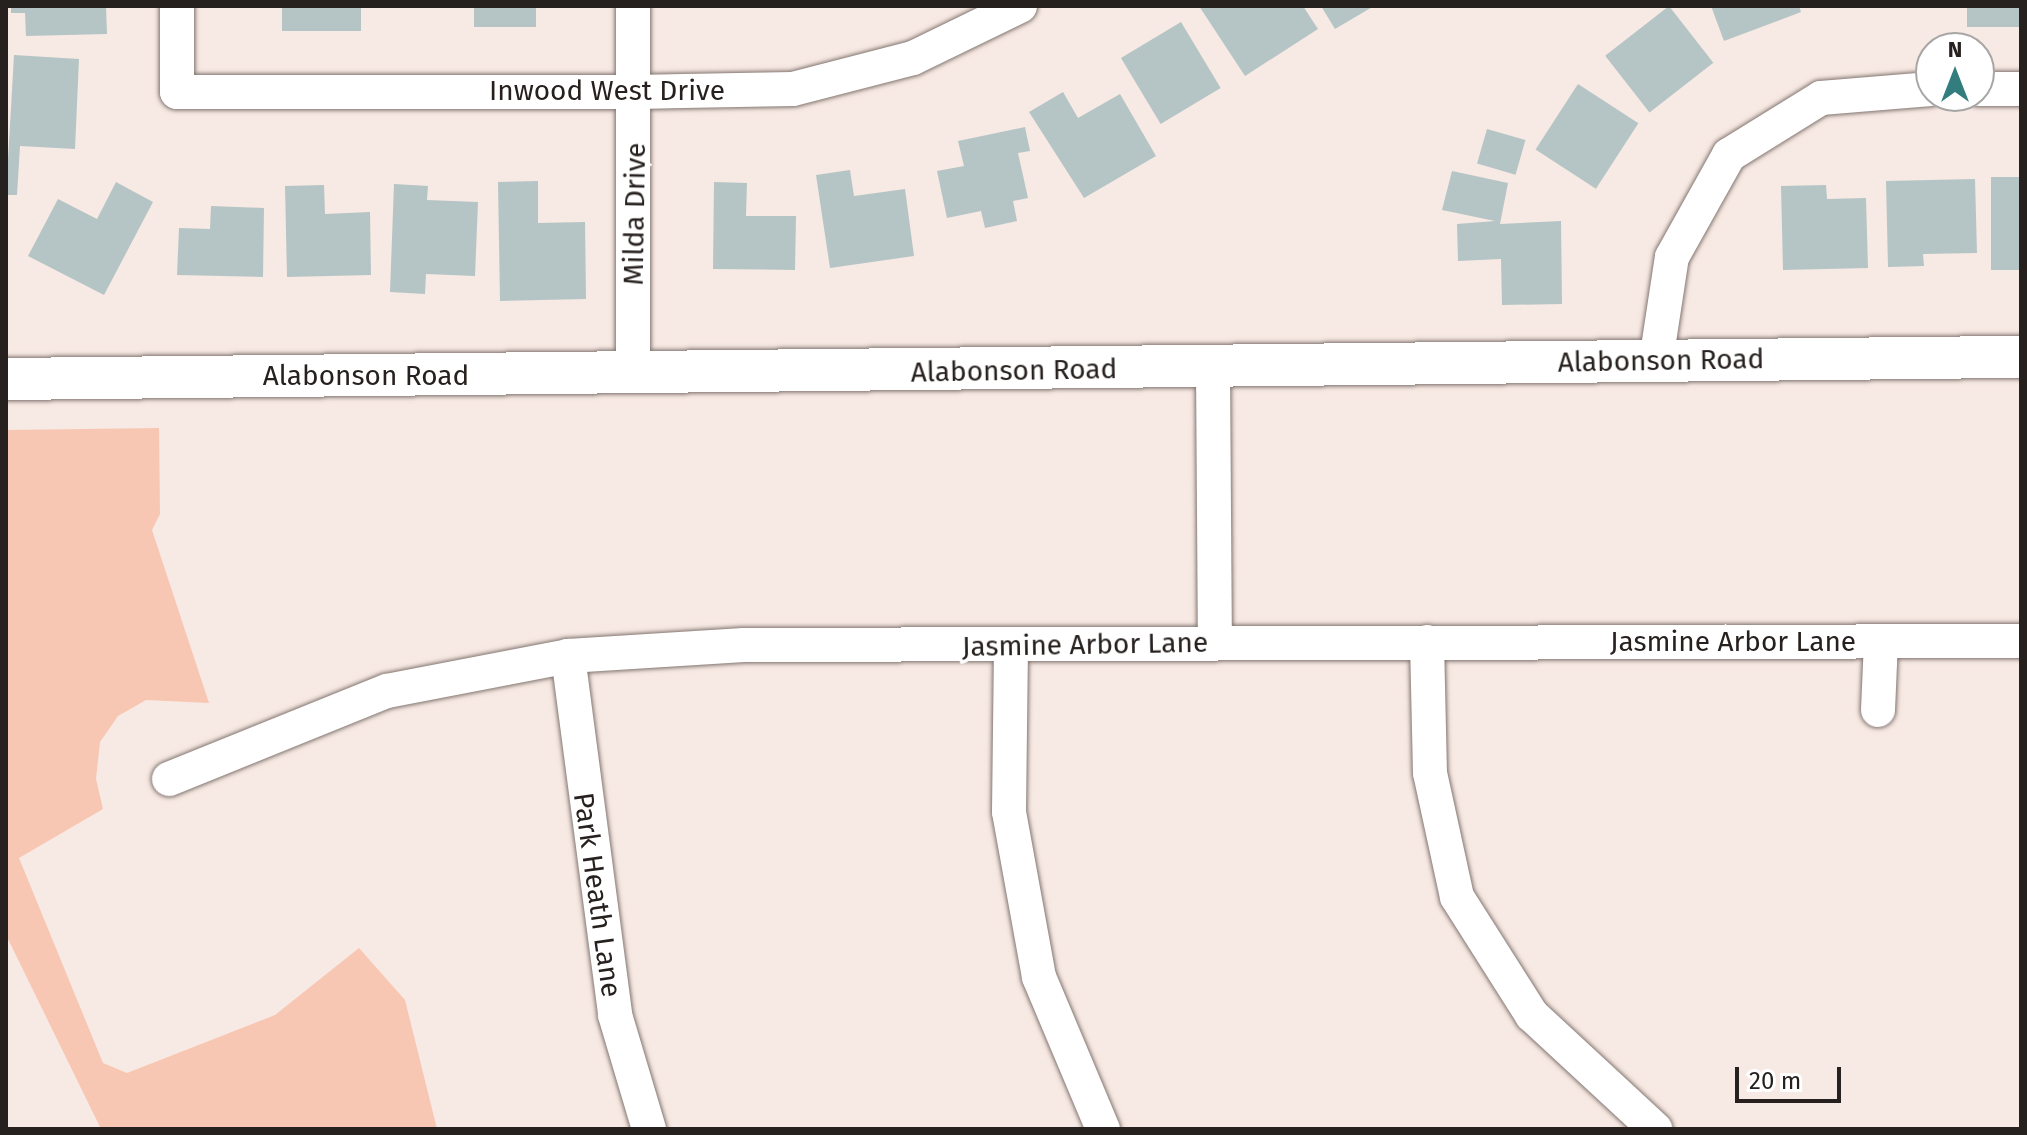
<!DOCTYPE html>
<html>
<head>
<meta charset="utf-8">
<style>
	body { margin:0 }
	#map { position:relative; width:2027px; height:1135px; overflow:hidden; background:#f7e9e3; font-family:"Fira Sans",sans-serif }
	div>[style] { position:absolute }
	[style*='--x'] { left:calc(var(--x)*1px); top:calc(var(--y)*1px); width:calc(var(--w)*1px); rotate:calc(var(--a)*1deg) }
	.green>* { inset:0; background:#f8c7b3 }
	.building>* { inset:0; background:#b5c5c5; transform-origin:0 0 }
	.roads { filter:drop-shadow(0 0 2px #837671) drop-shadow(0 0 2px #837671) }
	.minor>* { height:34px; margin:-17px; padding:0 17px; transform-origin:17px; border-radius:17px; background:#fff }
	.tertiary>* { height:42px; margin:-21px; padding:0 21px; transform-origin:21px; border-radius:21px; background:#fff }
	span { translate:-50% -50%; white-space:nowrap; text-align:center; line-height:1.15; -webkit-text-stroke:7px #fff; paint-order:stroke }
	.street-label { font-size:28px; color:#26201e }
	.frame { position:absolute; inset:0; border:8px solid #26201e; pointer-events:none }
	.north { position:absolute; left:1915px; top:32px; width:80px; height:80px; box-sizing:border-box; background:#fff; border:2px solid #a8a6a5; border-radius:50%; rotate:0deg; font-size:22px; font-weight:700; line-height:32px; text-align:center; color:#26201e }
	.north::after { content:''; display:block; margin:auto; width:28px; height:36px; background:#347d7e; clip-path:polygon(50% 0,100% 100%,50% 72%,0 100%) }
	.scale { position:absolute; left:1735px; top:1067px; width:106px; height:36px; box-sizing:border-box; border:4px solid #26201e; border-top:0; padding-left:10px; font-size:24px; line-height:28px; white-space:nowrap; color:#26201e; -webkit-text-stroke:6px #fff; paint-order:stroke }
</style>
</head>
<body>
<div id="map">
	<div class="green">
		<div style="clip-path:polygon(159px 428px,160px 514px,152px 530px,209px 703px,146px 700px,118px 716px,100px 742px,96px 779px,103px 809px,19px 858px,103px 1063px,127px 1073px,275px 1015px,359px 948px,405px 1000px,437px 1129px,101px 1129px,6px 935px,6px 430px)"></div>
	</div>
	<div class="building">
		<div style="clip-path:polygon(11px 6px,106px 6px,107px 34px,26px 36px,25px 13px,11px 13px)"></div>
		<div style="left:282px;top:6px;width:79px;height:25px"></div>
		<div style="left:474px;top:6px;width:62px;height:21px"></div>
		<div style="clip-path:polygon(1199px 6px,1303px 6px,1318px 29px,1245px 76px)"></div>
		<div style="clip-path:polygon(1321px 6px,1374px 6px,1335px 29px)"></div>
		<div style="left:1669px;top:6px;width:72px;height:81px;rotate:52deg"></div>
		<div style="clip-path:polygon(1711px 6px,1799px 6px,1801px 12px,1724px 41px)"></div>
		<div style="left:1967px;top:6px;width:54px;height:21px"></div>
		<div style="left:1181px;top:22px;width:77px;height:70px;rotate:59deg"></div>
		<div style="clip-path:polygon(14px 55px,79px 59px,75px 149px,20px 146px,17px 195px,6px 195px)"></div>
		<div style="left:1578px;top:84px;width:72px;height:78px;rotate:33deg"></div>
		<div style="clip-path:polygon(1063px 92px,1078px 118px,1120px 94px,1156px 156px,1084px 198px,1029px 112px)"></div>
		<div style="clip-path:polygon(1025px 127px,1030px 151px,1018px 153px,1028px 198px,1013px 201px,1017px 221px,985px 228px,981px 211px,947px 218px,937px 171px,964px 166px,958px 141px)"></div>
		<div style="left:1487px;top:129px;width:40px;height:36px;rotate:16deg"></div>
		<div style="clip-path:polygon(850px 170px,854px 196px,905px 189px,914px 256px,830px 268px,816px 175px)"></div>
		<div style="clip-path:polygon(1452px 171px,1508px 183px,1500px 224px,1561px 221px,1562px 304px,1502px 305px,1501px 259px,1458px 261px,1457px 224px,1495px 221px,1442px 210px)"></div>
		<div style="left:1991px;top:177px;width:30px;height:93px"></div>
		<div style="clip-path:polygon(1975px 179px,1977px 253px,1923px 254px,1924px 266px,1888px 267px,1886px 181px)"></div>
		<div style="clip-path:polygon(538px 181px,538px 223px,585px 222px,586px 299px,500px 301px,498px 182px)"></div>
		<div style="clip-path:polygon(116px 182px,153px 202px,104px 295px,28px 256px,58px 199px,97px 219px)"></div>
		<div style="clip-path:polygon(714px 182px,747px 183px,746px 216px,796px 216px,795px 270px,713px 269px)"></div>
		<div style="clip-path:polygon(394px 184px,428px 186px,427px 200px,478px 202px,475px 276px,426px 274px,425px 294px,390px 292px)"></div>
		<div style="clip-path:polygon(324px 185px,325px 214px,370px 212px,371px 275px,287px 277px,285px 186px)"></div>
		<div style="clip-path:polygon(1826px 185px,1827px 199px,1866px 198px,1868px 268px,1783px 270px,1781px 186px)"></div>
		<div style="clip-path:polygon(211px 206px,264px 208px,263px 277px,177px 275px,179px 228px,210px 229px)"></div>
	</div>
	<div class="roads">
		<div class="minor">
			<div style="--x:177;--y:6;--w:86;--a:90"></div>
			<div style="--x:177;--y:92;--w:459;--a:0"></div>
			<div style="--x:636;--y:92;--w:157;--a:-1.1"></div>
			<div style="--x:793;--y:89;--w:124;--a:-14.5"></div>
			<div style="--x:913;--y:58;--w:119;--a:-25.9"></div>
			<div style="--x:1979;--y:89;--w:42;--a:0"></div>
			<div style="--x:1656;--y:361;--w:105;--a:-81.3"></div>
			<div style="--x:1672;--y:257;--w:117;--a:-60.8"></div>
			<div style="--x:1729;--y:155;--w:108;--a:-31.8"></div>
			<div style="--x:1821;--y:98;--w:110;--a:-4.7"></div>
			<div style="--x:1213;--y:369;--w:273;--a:89.6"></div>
			<div style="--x:633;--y:374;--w:368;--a:-90"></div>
			<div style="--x:1427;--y:642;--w:131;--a:88.7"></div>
			<div style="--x:1430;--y:773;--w:127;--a:77.7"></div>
			<div style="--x:1457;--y:897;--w:140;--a:57.6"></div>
			<div style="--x:1532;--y:1015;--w:168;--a:42.8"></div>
			<div style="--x:1011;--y:647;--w:165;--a:90.7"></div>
			<div style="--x:1009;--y:812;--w:168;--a:79.7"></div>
			<div style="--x:1039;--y:977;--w:165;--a:67.2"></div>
			<div style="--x:568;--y:656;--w:362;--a:82.5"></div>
			<div style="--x:615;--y:1015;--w:119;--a:73.4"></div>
			<div style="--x:1878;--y:710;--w:68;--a:-87.5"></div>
			<div style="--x:169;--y:779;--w:235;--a:-22"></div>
			<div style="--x:387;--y:691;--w:184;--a:-10.9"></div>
			<div style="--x:568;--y:656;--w:176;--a:-3.6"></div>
			<div style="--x:744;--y:645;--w:1277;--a:-0.18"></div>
		</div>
		<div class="tertiary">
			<div style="--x:6;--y:379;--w:2015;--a:-0.63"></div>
		</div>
	</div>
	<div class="street-label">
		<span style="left:607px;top:91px">Inwood West Drive</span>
		<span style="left:635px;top:214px;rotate:-89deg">Milda Drive</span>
		<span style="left:1661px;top:361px;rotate:-1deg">Alabonson Road</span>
		<span style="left:1014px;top:371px;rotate:-1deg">Alabonson Road</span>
		<span style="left:366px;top:376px">Alabonson Road</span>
		<span style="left:1733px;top:642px">Jasmine Arbor Lane</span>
		<span style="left:1085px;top:645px;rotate:-1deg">Jasmine Arbor Lane</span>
		<span style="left:597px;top:895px;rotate:82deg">Park Heath Lane</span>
	</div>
	<div class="frame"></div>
	<div class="north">N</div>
	<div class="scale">20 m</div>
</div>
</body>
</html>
